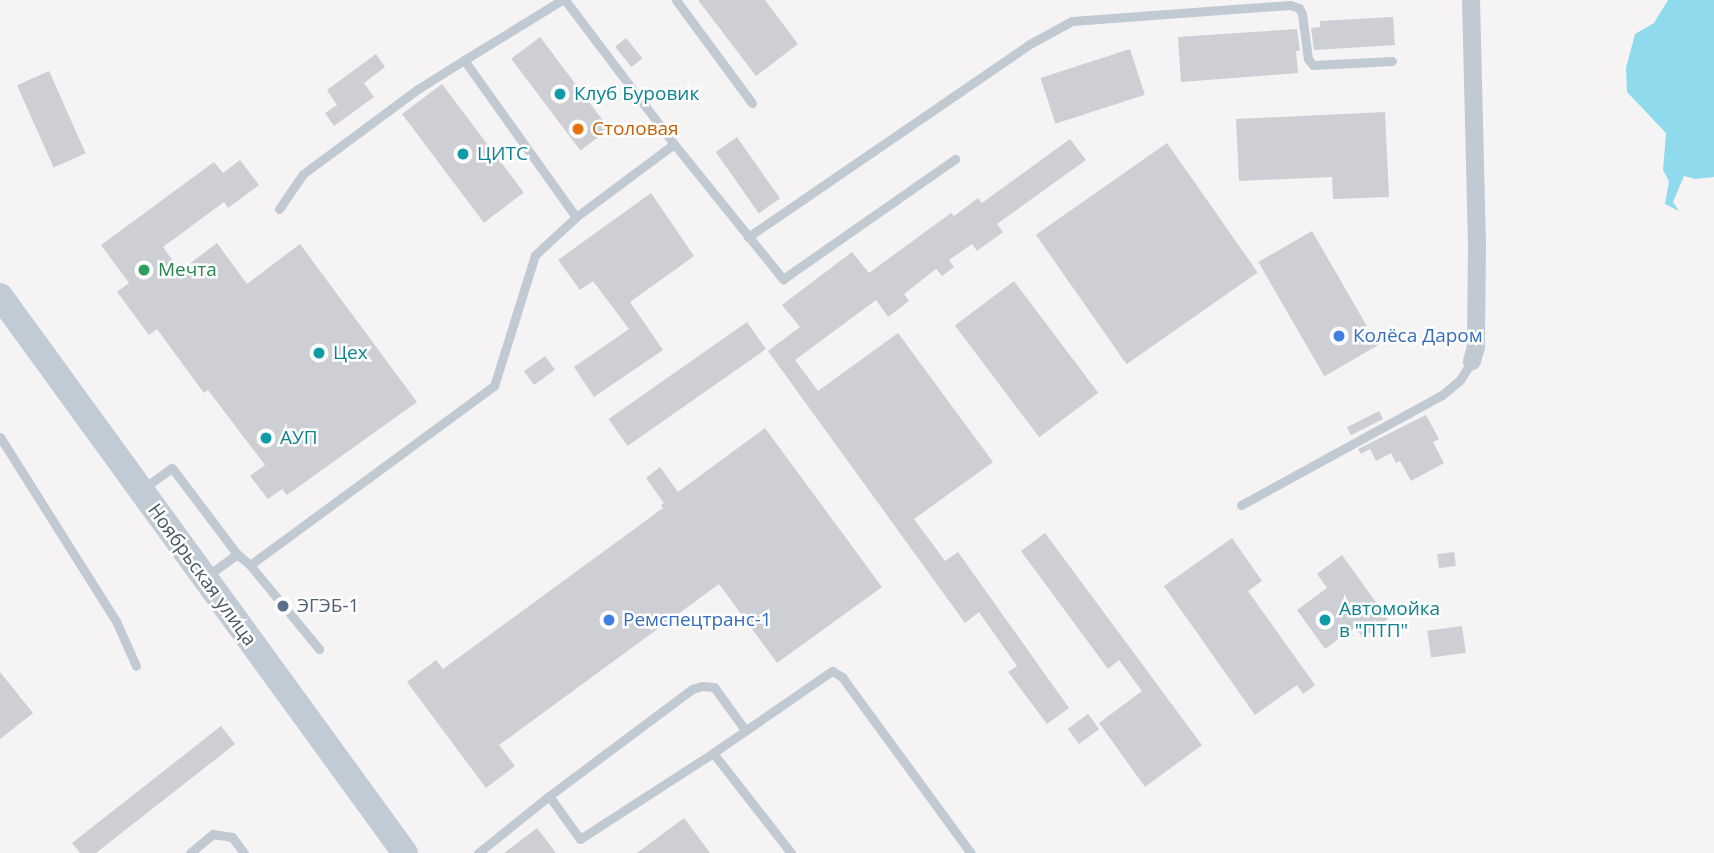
<!DOCTYPE html>
<html>
<head>
<meta charset="utf-8">
<style>
	body { margin:0 }
	#map { position:relative; width:1714px; height:853px; overflow:hidden; background:#f5f3f3; font-family:"Open Sans",sans-serif }
	div>[style] { position:absolute }
	[style*='--x'] { left:calc(var(--x)*1px); top:calc(var(--y)*1px); width:calc(var(--w)*1px); rotate:calc(var(--a)*1deg) }
	.water>* { inset:0; background:#90daee }
	.building>* { inset:0; background:#cdcfd5; transform-origin:0 0 }
	.service>* { height:9px; margin:-4.5px; padding:0 4.5px; transform-origin:4.5px; border-radius:4.5px; background:#c1cad2 }
	.minor>* { height:18px; margin:-9px; padding:0 9px; transform-origin:9px; border-radius:9px; background:#c1cad2 }
	.secondary>* { height:26px; margin:-13px; padding:0 13px; transform-origin:13px; border-radius:13px; background:#c1cbd6 }
	.dots>* { width:19px; height:19px; translate:-50% -50%; box-sizing:border-box; border:4px solid #fff; border-radius:50% }
	span { translate:-50% -50%; white-space:nowrap; text-align:center; line-height:1.15; -webkit-text-stroke:5px #fff; paint-order:stroke }
	.culture-label { font-size:19px; color:#0d838f }
	.left { translate:0 -50%; text-align:left }
	.food-label { font-size:19px; color:#c56008 }
	.leisure-label { font-size:19px; color:#27864d }
	.shop-label { font-size:19px; color:#366cbe }
	.street-label { font-size:19px; color:#4a5661 }
	.service-label { font-size:19px; color:#4e5e75 }
</style>
</head>
<body>
<div id="map">
	<div class="water">
		<div style="clip-path:polygon(1668px 0,1714px 0,1714px 177px,1695px 179px,1684px 176px,1673px 202px,1679px 211px,1665px 204px,1669px 181px,1663px 170px,1666px 133px,1627px 92px,1626px 68px,1635px 34px,1654px 23px)"></div>
	</div>
	<div class="building">
		<div style="clip-path:polygon(698px 0,765px 0,798px 44px,756px 76px)"></div>
		<div style="clip-path:polygon(1393px 17px,1395px 45px,1314px 50px,1311px 28px,1320px 27px,1320px 21px)"></div>
		<div style="clip-path:polygon(1297px 29px,1300px 51px,1296px 51px,1298px 73px,1181px 82px,1178px 37px)"></div>
		<div style="left:540px;top:37px;width:115px;height:36px;rotate:53deg"></div>
		<div style="left:626px;top:38px;width:26px;height:14px;rotate:51deg"></div>
		<div style="left:1130px;top:49px;width:48px;height:94px;rotate:72deg"></div>
		<div style="clip-path:polygon(376px 54px,385px 67px,364px 83px,374px 97px,334px 126px,325px 113px,337px 105px,327px 90px)"></div>
		<div style="left:49px;top:71px;width:90px;height:35px;rotate:66deg"></div>
		<div style="left:442px;top:84px;width:136px;height:50px;rotate:53deg"></div>
		<div style="clip-path:polygon(1385px 112px,1389px 197px,1333px 199px,1332px 177px,1239px 181px,1236px 119px)"></div>
		<div style="left:737px;top:137px;width:75px;height:26px;rotate:55deg"></div>
		<div style="clip-path:polygon(1070px 139px,1086px 160px,997px 224px,1003px 232px,977px 251px,972px 244px,949px 260px,954px 267px,942px 276px,936px 269px,904px 294px,909px 301px,888px 317px,876px 300px,795px 360px,818px 391px,898px 333px,993px 462px,914px 519px,945px 561px,958px 552px,1069px 708px,1047px 724px,1008px 672px,1017px 666px,979px 612px,965px 623px,768px 351px,800px 327px,782px 305px,852px 252px,869px 273px,951px 213px,954px 216px,978px 198px,982px 203px)"></div>
		<div style="left:1167px;top:143px;width:158px;height:160px;rotate:55deg"></div>
		<div style="clip-path:polygon(240px 160px,259px 185px,228px 208px,224px 202px,163px 247px,180px 271px,217px 243px,247px 284px,300px 244px,417px 402px,287px 495px,282px 489px,268px 499px,250px 476px,265px 465px,208px 390px,204px 393px,157px 329px,149px 335px,117px 292px,129px 283px,101px 245px,214px 162px,223px 173px)"></div>
		<div style="clip-path:polygon(651px 193px,694px 256px,630px 302px,663px 350px,594px 397px,574px 367px,629px 329px,593px 281px,580px 290px,558px 260px)"></div>
		<div style="left:1312px;top:231px;width:132px;height:62px;rotate:60deg"></div>
		<div style="left:1014px;top:281px;width:140px;height:74px;rotate:53deg"></div>
		<div style="left:747px;top:322px;width:33px;height:169px;rotate:55deg"></div>
		<div style="left:545px;top:356px;width:17px;height:26px;rotate:54deg"></div>
		<div style="left:1379px;top:411px;width:9px;height:36px;rotate:63deg"></div>
		<div style="clip-path:polygon(1426px 415px,1439px 439px,1433px 442px,1444px 463px,1411px 481px,1400px 461px,1396px 463px,1391px 453px,1376px 461px,1370px 449px,1361px 454px,1358px 449px)"></div>
		<div style="clip-path:polygon(765px 428px,882px 587px,777px 663px,719px 584px,499px 745px,515px 766px,486px 788px,407px 682px,436px 660px,443px 669px,663px 508px,661px 505px,664px 503px,646px 478px,660px 467px,678px 492px)"></div>
		<div style="clip-path:polygon(1045px 533px,1202px 745px,1145px 787px,1099px 723px,1142px 691px,1119px 660px,1108px 669px,1021px 551px)"></div>
		<div style="clip-path:polygon(1232px 538px,1262px 581px,1248px 591px,1315px 685px,1303px 694px,1297px 685px,1255px 715px,1164px 586px)"></div>
		<div style="left:1454px;top:552px;width:14px;height:17px;rotate:82deg"></div>
		<div style="clip-path:polygon(1342px 555px,1388px 619px,1363px 638px,1355px 627px,1325px 649px,1297px 610px,1327px 588px,1317px 574px)"></div>
		<div style="left:1462px;top:626px;width:27px;height:35px;rotate:82deg"></div>
		<div style="clip-path:polygon(0 672px,33px 713px,0 739px)"></div>
		<div style="left:1088px;top:714px;width:19px;height:25px;rotate:54deg"></div>
		<div style="clip-path:polygon(221px 726px,235px 744px,96px 853px,80px 853px,72px 843px)"></div>
		<div style="clip-path:polygon(684px 818px,710px 853px,637px 853px)"></div>
		<div style="clip-path:polygon(537px 828px,556px 853px,504px 853px)"></div>
	</div>
	<div class="service">
		<div style="--x:562;--y:0;--w:115;--a:148.5"></div>
		<div style="--x:464;--y:60;--w:193;--a:54.5"></div>
		<div style="--x:565;--y:0;--w:181;--a:52.9"></div>
		<div style="--x:674;--y:144;--w:174;--a:51.1"></div>
		<div style="--x:783;--y:279;--w:210;--a:-34.9"></div>
		<div style="--x:676;--y:0;--w:128;--a:53.6"></div>
		<div style="--x:279;--y:209;--w:42;--a:-55.6"></div>
		<div style="--x:303;--y:174;--w:143;--a:-36.5"></div>
		<div style="--x:418;--y:89;--w:54;--a:-32.2"></div>
		<div style="--x:748;--y:237;--w:340;--a:-34.4"></div>
		<div style="--x:1028;--y:45;--w:50;--a:-28.6"></div>
		<div style="--x:1072;--y:21;--w:219;--a:-4.2"></div>
		<div style="--x:1290;--y:5;--w:9;--a:18"></div>
		<div style="--x:1299;--y:8;--w:7;--a:63"></div>
		<div style="--x:1302;--y:14;--w:45;--a:82.4"></div>
		<div style="--x:1308;--y:59;--w:8;--a:50"></div>
		<div style="--x:1313;--y:65;--w:79;--a:-2.9"></div>
		<div style="--x:0;--y:437;--w:218;--a:57.8"></div>
		<div style="--x:116;--y:621;--w:49;--a:66"></div>
		<div style="--x:144;--y:488;--w:34;--a:-36"></div>
		<div style="--x:172;--y:468;--w:108;--a:52.9"></div>
		<div style="--x:237;--y:554;--w:17;--a:40"></div>
		<div style="--x:250;--y:565;--w:109;--a:50.6"></div>
		<div style="--x:1241;--y:505;--w:229;--a:-28.7"></div>
		<div style="--x:1442;--y:395;--w:23;--a:-40"></div>
		<div style="--x:1460;--y:380;--w:22;--a:-58"></div>
		<div style="--x:250;--y:565;--w:303;--a:-36.3"></div>
		<div style="--x:494;--y:386;--w:137;--a:-72.6"></div>
		<div style="--x:535;--y:255;--w:56;--a:-42.8"></div>
		<div style="--x:576;--y:217;--w:122;--a:-36.7"></div>
		<div style="--x:207;--y:576;--w:37;--a:-36"></div>
		<div style="--x:713;--y:753;--w:145;--a:-34.6"></div>
		<div style="--x:832;--y:671;--w:12;--a:31"></div>
		<div style="--x:842;--y:677;--w:218;--a:53.8"></div>
		<div style="--x:549;--y:796;--w:179;--a:-36.8"></div>
		<div style="--x:692;--y:689;--w:10;--a:-17"></div>
		<div style="--x:702;--y:686;--w:12;--a:5"></div>
		<div style="--x:714;--y:687;--w:53;--a:54.2"></div>
		<div style="--x:190;--y:853;--w:30;--a:-40"></div>
		<div style="--x:213;--y:834;--w:19;--a:9"></div>
		<div style="--x:232;--y:837;--w:20;--a:53"></div>
		<div style="--x:478;--y:853;--w:91;--a:-38.8"></div>
		<div style="--x:549;--y:796;--w:53;--a:54.2"></div>
		<div style="--x:580;--y:839;--w:158;--a:-32.9"></div>
		<div style="--x:713;--y:753;--w:127;--a:52"></div>
	</div>
	<div class="minor">
		<div style="--x:1471;--y:0;--w:245;--a:88.6"></div>
		<div style="--x:1477;--y:245;--w:102;--a:90.6"></div>
		<div style="--x:1476;--y:347;--w:15;--a:106"></div>
	</div>
	<div class="secondary">
		<div style="--x:0;--y:296;--w:689;--a:53.98"></div>
	</div>
	<div class="dots">
		<div style="left:560px;top:94px;background:#0f9aa8"></div>
		<div style="left:578px;top:129px;background:#e8710a"></div>
		<div style="left:463px;top:154px;background:#0f9aa8"></div>
		<div style="left:144px;top:270px;background:#2e9e5b"></div>
		<div style="left:1339px;top:336px;background:#3f7fe0"></div>
		<div style="left:319px;top:353px;background:#0f9aa8"></div>
		<div style="left:266px;top:438px;background:#0f9aa8"></div>
		<div style="left:283px;top:606px;background:#5c6f8a"></div>
		<div style="left:609px;top:620px;background:#3f7fe0"></div>
		<div style="left:1325px;top:620px;background:#0f9aa8"></div>
	</div>
	<div class="culture-label">
		<span class="left" style="left:574px;top:94px">Клуб Буровик</span>
		<span class="left" style="left:477px;top:154px">ЦИТС</span>
		<span class="left" style="left:333px;top:353px">Цех</span>
		<span class="left" style="left:280px;top:438px">АУП</span>
		<span class="left" style="left:1339px;top:620px">Автомойка<br>в "ПТП"</span>
	</div>
	<div class="food-label">
		<span class="left" style="left:592px;top:129px">Столовая</span>
	</div>
	<div class="leisure-label">
		<span class="left" style="left:158px;top:270px">Мечта</span>
	</div>
	<div class="shop-label">
		<span class="left" style="left:1353px;top:336px">Колёса Даром</span>
		<span class="left" style="left:623px;top:620px">Ремспецтранс-1</span>
	</div>
	<div class="street-label">
		<span style="left:202px;top:575px;rotate:54deg">Ноябрьская улица</span>
	</div>
	<div class="service-label">
		<span class="left" style="left:297px;top:606px">ЭГЭБ-1</span>
	</div>
</div>
</body>
</html>
